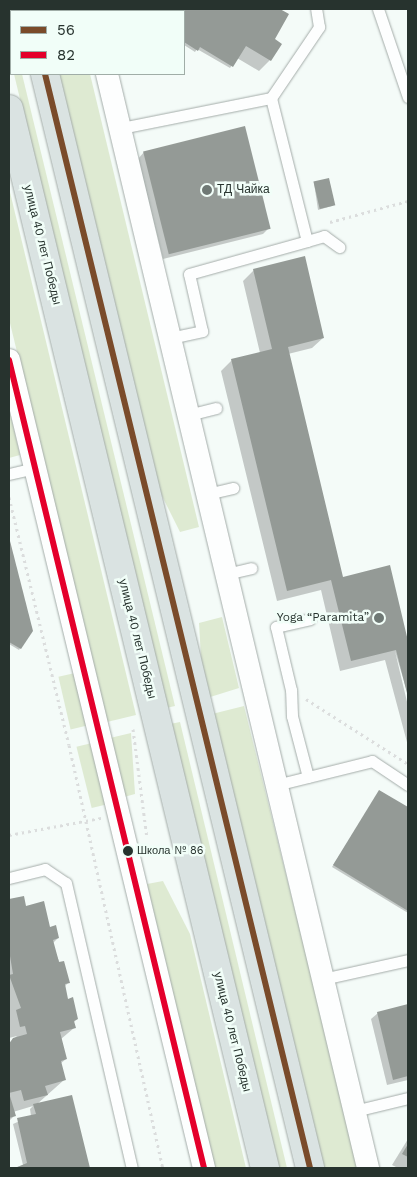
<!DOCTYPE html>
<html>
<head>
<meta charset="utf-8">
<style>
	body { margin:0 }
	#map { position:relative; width:417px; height:1177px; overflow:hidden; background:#f4fbf8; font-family:"Work Sans",sans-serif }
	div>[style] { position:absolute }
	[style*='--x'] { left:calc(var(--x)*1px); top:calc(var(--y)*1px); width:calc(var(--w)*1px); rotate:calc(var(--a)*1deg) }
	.green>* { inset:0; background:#deead2; transform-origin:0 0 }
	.shadow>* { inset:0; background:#0003 }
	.building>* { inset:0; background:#949a96; transform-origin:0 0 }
	.path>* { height:3px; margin-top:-1.5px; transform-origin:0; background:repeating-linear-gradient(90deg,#dbdddd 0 2.5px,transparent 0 6.5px) }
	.roads { filter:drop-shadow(0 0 1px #a4aca9) drop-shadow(0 0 1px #a4aca9) }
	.lane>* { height:11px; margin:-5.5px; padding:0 5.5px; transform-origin:5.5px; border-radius:5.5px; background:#fdfefe }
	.street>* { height:22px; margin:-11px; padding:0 11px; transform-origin:11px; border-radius:11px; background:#fdfefe }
	.primary>* { height:28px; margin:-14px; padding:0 14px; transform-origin:14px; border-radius:14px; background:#dae3e2 }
	.bus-1>* { height:6px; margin:-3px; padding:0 3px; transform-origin:3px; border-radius:3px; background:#7a4b2a }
	.bus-2>* { height:6px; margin:-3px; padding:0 3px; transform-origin:3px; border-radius:3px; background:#e4002b }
	.dots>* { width:14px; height:14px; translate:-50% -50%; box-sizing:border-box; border:2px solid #f1fef8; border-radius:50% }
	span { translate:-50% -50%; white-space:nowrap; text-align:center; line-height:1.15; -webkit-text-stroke:5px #f1fef8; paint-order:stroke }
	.bus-label { font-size:11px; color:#27332e }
	.left { translate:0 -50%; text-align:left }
	.poi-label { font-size:12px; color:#27332e }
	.right { translate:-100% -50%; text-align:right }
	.street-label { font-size:12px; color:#27332e }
	.frame { position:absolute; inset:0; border:10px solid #27332e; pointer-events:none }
	.legend { position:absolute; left:10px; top:10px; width:175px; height:65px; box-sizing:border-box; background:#f1fef8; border:1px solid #a0ada7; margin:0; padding:6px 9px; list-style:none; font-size:15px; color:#27332e }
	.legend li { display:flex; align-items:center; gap:10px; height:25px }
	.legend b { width:25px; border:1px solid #a0ada7 }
</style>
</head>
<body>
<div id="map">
	<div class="green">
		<div style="clip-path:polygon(14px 74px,22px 74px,175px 706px,166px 708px)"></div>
		<div style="clip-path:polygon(56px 74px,90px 74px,199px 527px,180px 532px,157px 486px)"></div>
		<div style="clip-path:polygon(9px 188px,136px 715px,107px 722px,9px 319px)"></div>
		<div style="clip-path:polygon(9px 408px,20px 455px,9px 458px)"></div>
		<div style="clip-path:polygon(222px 617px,239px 688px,207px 698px,202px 674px,199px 623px)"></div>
		<div style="left:75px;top:673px;width:54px;height:17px;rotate:77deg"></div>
		<div style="left:244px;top:706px;width:475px;height:34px;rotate:76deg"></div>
		<div style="clip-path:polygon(180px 722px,287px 1168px,278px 1168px,170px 724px)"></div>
		<div style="clip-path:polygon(131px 733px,135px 794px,124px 797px,110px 738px)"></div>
		<div style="left:92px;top:743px;width:63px;height:16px;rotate:76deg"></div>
		<div style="clip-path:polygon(163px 881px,190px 934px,246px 1168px,215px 1168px,147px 884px)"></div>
	</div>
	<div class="shadow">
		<div style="clip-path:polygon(162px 9px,278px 9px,288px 15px,273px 40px,270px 60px,259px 71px,237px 58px,230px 68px,197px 49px,195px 52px,184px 45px,184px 11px,161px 11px)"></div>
		<div style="clip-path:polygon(144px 152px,269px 228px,263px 234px,163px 259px,138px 159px)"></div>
		<div style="clip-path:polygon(314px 183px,334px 204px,332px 206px,318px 210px)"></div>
		<div style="clip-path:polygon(254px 270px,323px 338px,312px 348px,288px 354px,342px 578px,408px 642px,408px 695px,395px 651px,408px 706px,408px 746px,385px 660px,340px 671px,321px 590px,277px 601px,221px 371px,232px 360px,260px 353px,243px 281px)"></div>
		<div style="clip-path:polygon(9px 539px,31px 630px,19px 650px,9px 644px)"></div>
		<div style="clip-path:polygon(380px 791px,408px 809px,408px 913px,332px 867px)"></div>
		<div style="clip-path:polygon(23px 897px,25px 907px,58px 938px,52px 944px,68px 983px,64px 987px,67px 1000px,77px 1019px,73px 1023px,74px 1028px,61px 1039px,66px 1059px,60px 1064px,64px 1080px,36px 1105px,71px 1096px,89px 1168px,14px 1168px,23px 1165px,13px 1124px,31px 1116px,30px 1109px,33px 1106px,13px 1112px,14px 1116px,9px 1121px,9px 1043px,17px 1036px,9px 1038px,9px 901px)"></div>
		<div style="clip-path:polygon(408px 1006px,408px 1080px,387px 1085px,371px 1019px,378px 1013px)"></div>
		<div style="clip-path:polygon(408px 1139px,408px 1168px,398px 1168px,392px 1165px)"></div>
	</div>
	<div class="building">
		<div style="clip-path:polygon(162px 9px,280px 9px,289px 14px,275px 39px,282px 44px,271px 61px,246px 46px,233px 67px,200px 47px,198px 51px,184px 42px,184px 11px,160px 11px)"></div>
		<div style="left:245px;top:126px;width:106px;height:105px;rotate:76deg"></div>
		<div style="left:329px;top:178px;width:28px;height:16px;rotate:77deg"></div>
		<div style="clip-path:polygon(305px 256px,324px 338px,288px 347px,343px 577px,390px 565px,408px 641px,408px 697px,396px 650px,351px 661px,331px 580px,287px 591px,231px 359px,272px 349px,253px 269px)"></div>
		<div style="clip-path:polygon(9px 537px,33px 631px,21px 649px,9px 642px)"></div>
		<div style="clip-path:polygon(379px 790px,408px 807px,408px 911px,333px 865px)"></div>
		<div style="clip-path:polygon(24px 896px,26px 906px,44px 901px,50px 927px,56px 925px,59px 938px,53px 940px,59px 962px,64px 961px,70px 983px,65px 984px,68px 999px,73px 997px,78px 1019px,74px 1021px,76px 1028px,60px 1032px,67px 1059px,61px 1061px,66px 1080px,45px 1086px,48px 1095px,24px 1101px,21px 1090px,9px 1093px,9px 1044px,13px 1038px,27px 1034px,25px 1026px,20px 1027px,16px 1010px,21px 1008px,9px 975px,13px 974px,9px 950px,9px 899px)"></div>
		<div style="clip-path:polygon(408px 1004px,408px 1076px,393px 1080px,377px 1012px)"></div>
		<div style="clip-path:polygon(9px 1093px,16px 1116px,9px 1118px)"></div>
		<div style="clip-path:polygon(72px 1095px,90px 1168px,15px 1168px,27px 1163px,17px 1118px,36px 1114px,33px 1104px)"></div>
		<div style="clip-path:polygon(408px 1144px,408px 1157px,402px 1154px)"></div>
	</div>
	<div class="path">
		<div style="--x:330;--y:222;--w:81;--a:-15.1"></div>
		<div style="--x:9;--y:497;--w:255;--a:76.4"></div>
		<div style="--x:69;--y:745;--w:433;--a:77.5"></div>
		<div style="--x:306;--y:699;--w:121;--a:32.5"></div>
		<div style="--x:133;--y:729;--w:110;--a:82.7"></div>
		<div style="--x:9;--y:835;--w:94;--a:-10.5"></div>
	</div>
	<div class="roads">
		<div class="lane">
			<div style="--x:378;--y:9;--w:93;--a:71.2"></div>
			<div style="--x:271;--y:98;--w:147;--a:75.9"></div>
			<div style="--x:307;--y:241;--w:18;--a:-16"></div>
			<div style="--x:324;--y:236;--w:19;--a:36"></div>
			<div style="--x:121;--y:128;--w:153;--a:-11.3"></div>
			<div style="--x:271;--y:98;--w:86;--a:-55.9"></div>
			<div style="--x:319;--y:27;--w:18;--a:-99"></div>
			<div style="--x:170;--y:338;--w:33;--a:-12"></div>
			<div style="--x:202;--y:331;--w:58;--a:-102.8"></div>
			<div style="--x:189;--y:274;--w:123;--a:-15.6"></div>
			<div style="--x:188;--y:415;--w:29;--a:-14"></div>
			<div style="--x:9;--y:474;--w:27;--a:-13"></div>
			<div style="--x:207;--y:494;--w:27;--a:-13"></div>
			<div style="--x:226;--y:574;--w:26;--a:-13"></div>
			<div style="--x:308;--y:777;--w:63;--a:-104.7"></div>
			<div style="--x:292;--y:716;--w:26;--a:-92"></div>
			<div style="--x:291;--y:690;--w:65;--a:-103.4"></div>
			<div style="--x:276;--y:627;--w:35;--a:-13"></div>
			<div style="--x:276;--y:785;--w:99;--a:-14"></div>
			<div style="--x:372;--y:761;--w:43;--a:33.7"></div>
			<div style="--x:9;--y:878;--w:37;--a:-14"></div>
			<div style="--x:45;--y:869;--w:25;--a:34"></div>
			<div style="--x:66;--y:883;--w:293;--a:77"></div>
			<div style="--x:323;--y:979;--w:87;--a:-12.6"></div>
			<div style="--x:354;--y:1111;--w:56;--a:-13.5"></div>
		</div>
		<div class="street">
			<div style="--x:91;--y:9;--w:2;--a:63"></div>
			<div style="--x:107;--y:74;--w:1125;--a:76.58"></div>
			<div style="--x:9;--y:360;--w:831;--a:76.43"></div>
		</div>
		<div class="primary">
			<div style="--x:29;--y:9;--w:2;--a:63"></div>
			<div style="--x:9;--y:29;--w:2;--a:-27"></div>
			<div style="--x:45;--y:74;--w:1126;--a:76.38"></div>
			<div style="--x:9;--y:109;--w:1090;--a:76.41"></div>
		</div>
	</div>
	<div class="bus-1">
		<div style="--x:45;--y:74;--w:1126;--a:76.38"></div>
	</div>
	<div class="bus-2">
		<div style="--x:9;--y:360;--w:831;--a:76.43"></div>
	</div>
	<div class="dots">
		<div style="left:207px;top:190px;background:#6f7975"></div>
		<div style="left:379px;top:618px;background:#6f7975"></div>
		<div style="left:128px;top:851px;background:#27332e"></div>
	</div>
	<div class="bus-label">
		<span class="left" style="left:137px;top:851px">Школа № 86</span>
	</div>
	<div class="poi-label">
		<span class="left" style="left:217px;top:190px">ТД Чайка</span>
		<span class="right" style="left:369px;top:618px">Yoga “Paramita”</span>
	</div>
	<div class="street-label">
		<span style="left:42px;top:245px;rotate:76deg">улица 40 лет Победы</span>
		<span style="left:137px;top:639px;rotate:76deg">улица 40 лет Победы</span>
		<span style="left:232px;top:1032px;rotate:76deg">улица 40 лет Победы</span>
	</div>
	<div class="frame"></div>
	<ul class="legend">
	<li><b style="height:6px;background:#7a4b2a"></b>56</li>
	<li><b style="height:6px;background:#e4002b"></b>82</li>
	</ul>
</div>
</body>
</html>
